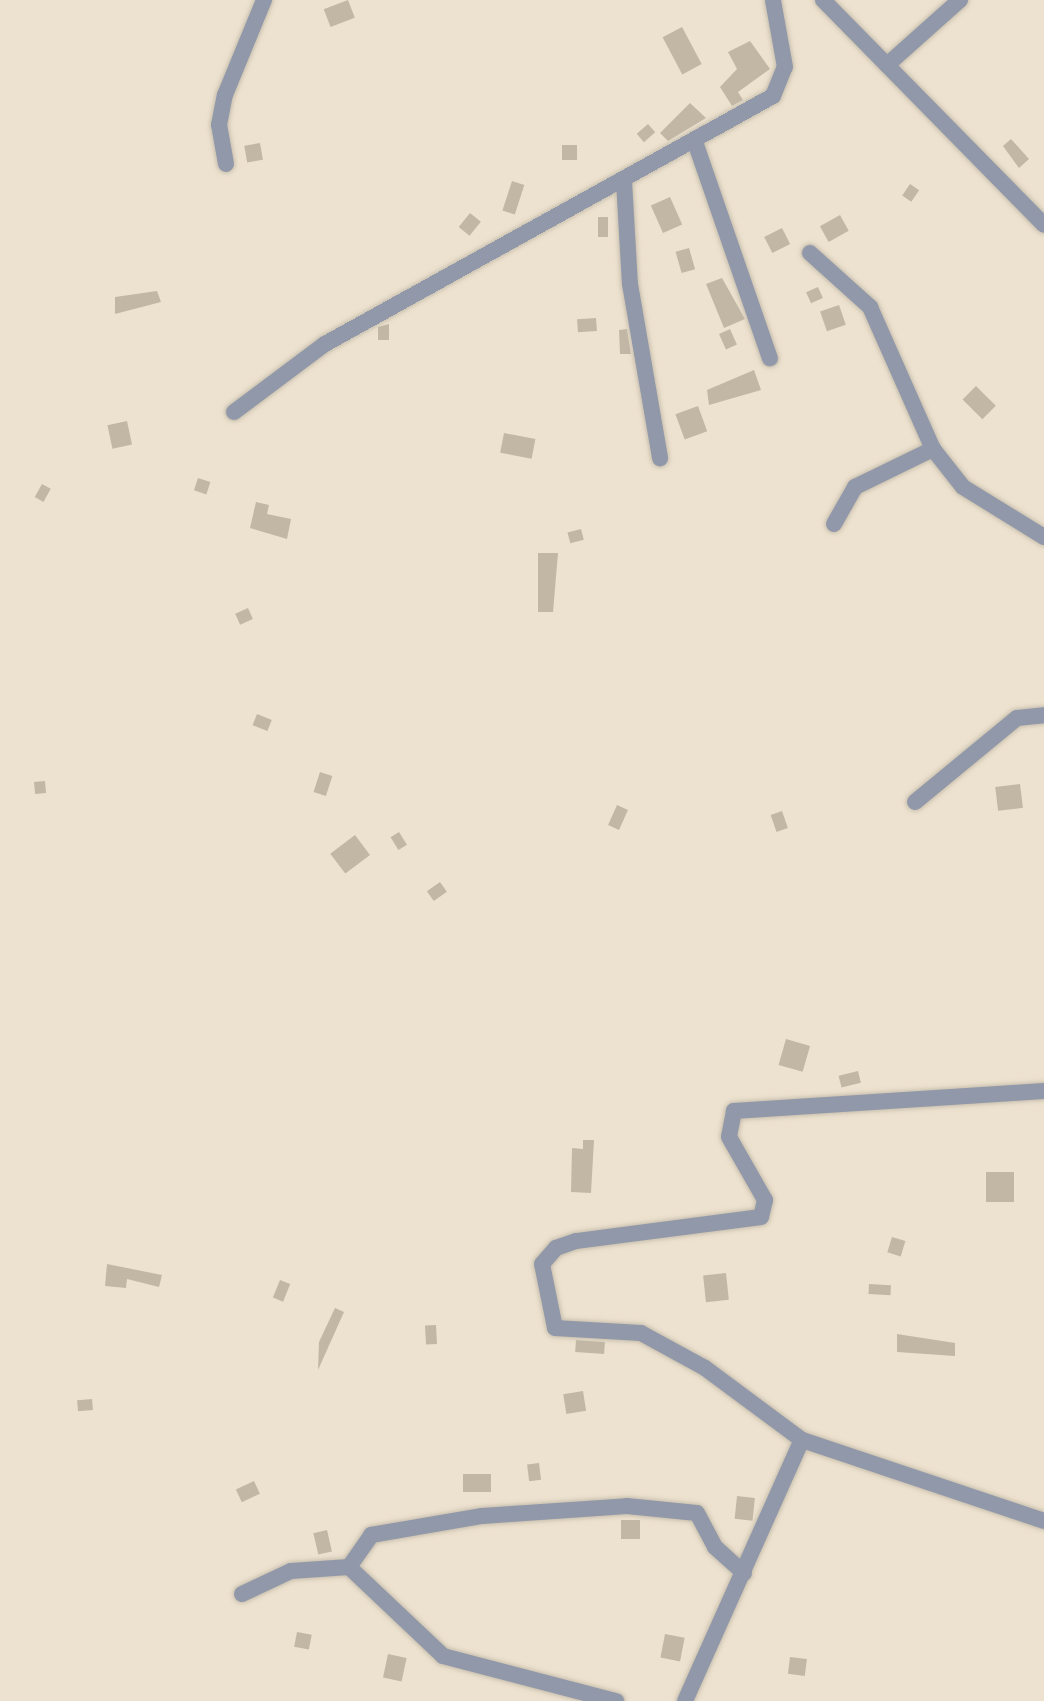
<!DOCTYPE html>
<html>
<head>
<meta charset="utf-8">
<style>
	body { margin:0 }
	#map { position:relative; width:1044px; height:1701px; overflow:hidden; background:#ede2cf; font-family:Ubuntu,sans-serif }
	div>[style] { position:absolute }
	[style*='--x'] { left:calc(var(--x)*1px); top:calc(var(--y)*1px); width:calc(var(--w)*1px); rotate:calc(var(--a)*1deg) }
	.building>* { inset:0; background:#c2b7a5; transform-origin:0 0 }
	.roads { filter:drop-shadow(0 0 2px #c8bfae) drop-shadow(0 0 2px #c8bfae) }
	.street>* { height:16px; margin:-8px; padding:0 8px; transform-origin:8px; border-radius:8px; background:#9198a9 }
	span { translate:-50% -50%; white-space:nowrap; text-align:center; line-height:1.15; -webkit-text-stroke:8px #fff; paint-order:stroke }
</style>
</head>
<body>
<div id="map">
	<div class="building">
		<div style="left:348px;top:0;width:19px;height:26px;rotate:69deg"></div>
		<div style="left:682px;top:27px;width:42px;height:22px;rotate:62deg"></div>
		<div style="clip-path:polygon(750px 41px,770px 69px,738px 92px,743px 100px,732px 106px,720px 87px,737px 69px,728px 52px)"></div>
		<div style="clip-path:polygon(690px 103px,706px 118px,668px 141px,660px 133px)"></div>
		<div style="left:648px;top:124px;width:11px;height:15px;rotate:49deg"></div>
		<div style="clip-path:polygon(1011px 139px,1029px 159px,1019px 168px,1003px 146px)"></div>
		<div style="left:260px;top:143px;width:17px;height:16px;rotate:80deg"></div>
		<div style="left:562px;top:145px;width:15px;height:15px"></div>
		<div style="left:512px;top:181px;width:13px;height:31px;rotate:18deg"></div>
		<div style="left:910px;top:184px;width:11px;height:14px;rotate:34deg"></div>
		<div style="left:670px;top:197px;width:30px;height:21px;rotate:66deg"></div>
		<div style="left:470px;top:213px;width:14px;height:18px;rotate:39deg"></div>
		<div style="left:840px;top:215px;width:18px;height:23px;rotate:61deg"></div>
		<div style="left:598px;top:217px;width:10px;height:20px"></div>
		<div style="left:782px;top:228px;width:18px;height:20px;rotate:63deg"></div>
		<div style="left:689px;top:248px;width:22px;height:14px;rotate:74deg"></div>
		<div style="clip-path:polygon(722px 278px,745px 319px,724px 328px,706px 284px)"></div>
		<div style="left:818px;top:287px;width:12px;height:13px;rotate:66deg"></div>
		<div style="clip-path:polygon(157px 291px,161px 302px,115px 314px,115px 297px)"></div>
		<div style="left:839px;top:305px;width:21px;height:20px;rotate:71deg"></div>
		<div style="left:596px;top:318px;width:13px;height:19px;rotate:86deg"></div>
		<div style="clip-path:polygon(389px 324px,389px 340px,378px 340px,378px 327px)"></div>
		<div style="clip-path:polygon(627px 329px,631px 354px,620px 354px,619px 330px)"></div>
		<div style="left:730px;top:329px;width:17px;height:12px;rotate:66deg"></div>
		<div style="clip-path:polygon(754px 370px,761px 390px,709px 405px,707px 390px)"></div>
		<div style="left:976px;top:386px;width:28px;height:19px;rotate:45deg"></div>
		<div style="left:698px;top:406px;width:27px;height:24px;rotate:70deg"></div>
		<div style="left:127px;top:421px;width:24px;height:20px;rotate:78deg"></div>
		<div style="left:504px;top:433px;width:32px;height:20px;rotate:11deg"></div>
		<div style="left:198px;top:478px;width:13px;height:13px;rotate:18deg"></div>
		<div style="left:42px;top:484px;width:10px;height:15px;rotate:29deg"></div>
		<div style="clip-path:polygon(256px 502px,269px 505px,267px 514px,291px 519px,287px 539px,250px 528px)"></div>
		<div style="left:581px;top:529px;width:11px;height:14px;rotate:75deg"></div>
		<div style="clip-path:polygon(538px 553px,558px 553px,553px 612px,538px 612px)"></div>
		<div style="left:248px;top:608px;width:12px;height:14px;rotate:66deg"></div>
		<div style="left:257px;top:714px;width:16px;height:12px;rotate:22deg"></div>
		<div style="left:320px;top:772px;width:13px;height:21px;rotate:18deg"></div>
		<div style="left:45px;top:781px;width:12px;height:11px;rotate:85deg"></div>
		<div style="left:1020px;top:784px;width:24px;height:25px;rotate:83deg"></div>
		<div style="left:617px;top:805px;width:12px;height:22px;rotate:24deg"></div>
		<div style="left:782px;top:811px;width:18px;height:12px;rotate:71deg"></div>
		<div style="left:399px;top:832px;width:15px;height:10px;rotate:58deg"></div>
		<div style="left:355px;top:835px;width:25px;height:31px;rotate:53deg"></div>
		<div style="left:440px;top:882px;width:12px;height:16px;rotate:55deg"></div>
		<div style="left:786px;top:1039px;width:25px;height:27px;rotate:16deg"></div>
		<div style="left:858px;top:1071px;width:12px;height:20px;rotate:76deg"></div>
		<div style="clip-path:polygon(583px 1140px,594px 1140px,591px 1193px,571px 1192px,572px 1148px,583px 1149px)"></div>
		<div style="left:986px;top:1172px;width:28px;height:30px"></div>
		<div style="left:892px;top:1237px;width:14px;height:16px;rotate:17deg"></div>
		<div style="clip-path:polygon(107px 1264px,162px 1275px,159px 1287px,127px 1279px,126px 1288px,105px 1286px)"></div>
		<div style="left:726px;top:1273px;width:27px;height:23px;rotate:84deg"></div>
		<div style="left:280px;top:1280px;width:11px;height:19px;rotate:22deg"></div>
		<div style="left:869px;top:1284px;width:22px;height:10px;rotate:3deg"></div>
		<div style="clip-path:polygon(335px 1308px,344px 1312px,318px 1370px,319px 1342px)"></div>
		<div style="left:436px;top:1325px;width:19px;height:11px;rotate:87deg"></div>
		<div style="clip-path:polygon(897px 1334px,955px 1343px,955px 1356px,897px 1352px)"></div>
		<div style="left:576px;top:1340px;width:29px;height:12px;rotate:4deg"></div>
		<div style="left:583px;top:1391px;width:20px;height:20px;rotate:81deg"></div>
		<div style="left:92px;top:1399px;width:11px;height:15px;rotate:85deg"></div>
		<div style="left:539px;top:1463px;width:17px;height:12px;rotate:83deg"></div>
		<div style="left:491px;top:1474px;width:18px;height:28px;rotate:90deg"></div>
		<div style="left:254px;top:1481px;width:14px;height:20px;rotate:65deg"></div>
		<div style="left:737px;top:1496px;width:18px;height:23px;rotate:6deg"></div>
		<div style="left:621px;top:1520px;width:19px;height:19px"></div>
		<div style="left:327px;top:1530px;width:22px;height:14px;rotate:77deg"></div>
		<div style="left:297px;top:1632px;width:15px;height:15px;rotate:11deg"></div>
		<div style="left:665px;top:1634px;width:20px;height:24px;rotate:11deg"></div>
		<div style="left:388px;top:1654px;width:19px;height:24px;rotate:12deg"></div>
		<div style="left:790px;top:1657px;width:17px;height:17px;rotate:7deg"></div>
	</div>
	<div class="roads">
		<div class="street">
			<div style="--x:823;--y:0;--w:315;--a:45.5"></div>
			<div style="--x:887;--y:65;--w:98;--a:-41.7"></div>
			<div style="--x:695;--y:142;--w:229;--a:70.9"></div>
			<div style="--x:226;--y:164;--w:40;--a:-100"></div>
			<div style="--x:219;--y:125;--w:31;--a:-79"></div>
			<div style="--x:225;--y:95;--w:103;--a:-67.7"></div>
			<div style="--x:624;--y:181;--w:103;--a:86.7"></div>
			<div style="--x:630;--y:284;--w:177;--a:80.2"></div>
			<div style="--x:810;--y:253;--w:81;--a:42"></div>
			<div style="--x:870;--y:307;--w:155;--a:66.1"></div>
			<div style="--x:933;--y:449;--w:48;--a:51.7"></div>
			<div style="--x:963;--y:487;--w:95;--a:31.7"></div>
			<div style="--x:234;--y:412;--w:114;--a:-36.8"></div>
			<div style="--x:325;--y:344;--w:512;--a:-28.97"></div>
			<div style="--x:773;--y:96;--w:31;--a:-68"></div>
			<div style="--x:785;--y:67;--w:68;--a:-100.2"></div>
			<div style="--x:834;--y:524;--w:43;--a:-60.4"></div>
			<div style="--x:855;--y:487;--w:87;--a:-26"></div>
			<div style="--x:915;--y:802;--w:132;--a:-39.5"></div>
			<div style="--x:1017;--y:718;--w:27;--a:-6"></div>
			<div style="--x:1044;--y:1091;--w:311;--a:176.3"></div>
			<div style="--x:734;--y:1111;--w:26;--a:101"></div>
			<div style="--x:729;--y:1137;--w:73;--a:60.3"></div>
			<div style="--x:765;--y:1200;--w:17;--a:103"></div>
			<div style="--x:761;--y:1217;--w:187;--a:172.6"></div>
			<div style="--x:576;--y:1241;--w:21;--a:161"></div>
			<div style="--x:556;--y:1248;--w:21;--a:131"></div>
			<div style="--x:542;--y:1264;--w:65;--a:78.5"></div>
			<div style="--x:555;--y:1328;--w:86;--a:3.3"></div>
			<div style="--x:641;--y:1333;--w:73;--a:28.7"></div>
			<div style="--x:705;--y:1368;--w:121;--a:36.6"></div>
			<div style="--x:802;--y:1440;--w:255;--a:18.5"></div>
			<div style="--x:349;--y:1567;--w:39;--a:-55"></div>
			<div style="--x:371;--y:1535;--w:113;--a:-9.7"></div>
			<div style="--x:482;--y:1516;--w:145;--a:-3.9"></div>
			<div style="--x:627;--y:1506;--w:70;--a:5.7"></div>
			<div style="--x:697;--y:1513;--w:38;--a:62"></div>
			<div style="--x:715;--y:1547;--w:39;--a:42"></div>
			<div style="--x:242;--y:1594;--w:54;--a:-25.1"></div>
			<div style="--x:291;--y:1571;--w:58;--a:-3.9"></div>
			<div style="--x:349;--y:1567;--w:129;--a:43.4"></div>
			<div style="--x:443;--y:1656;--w:179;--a:14.6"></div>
			<div style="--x:685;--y:1701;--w:286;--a:-65.9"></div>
		</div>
	</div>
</div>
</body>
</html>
